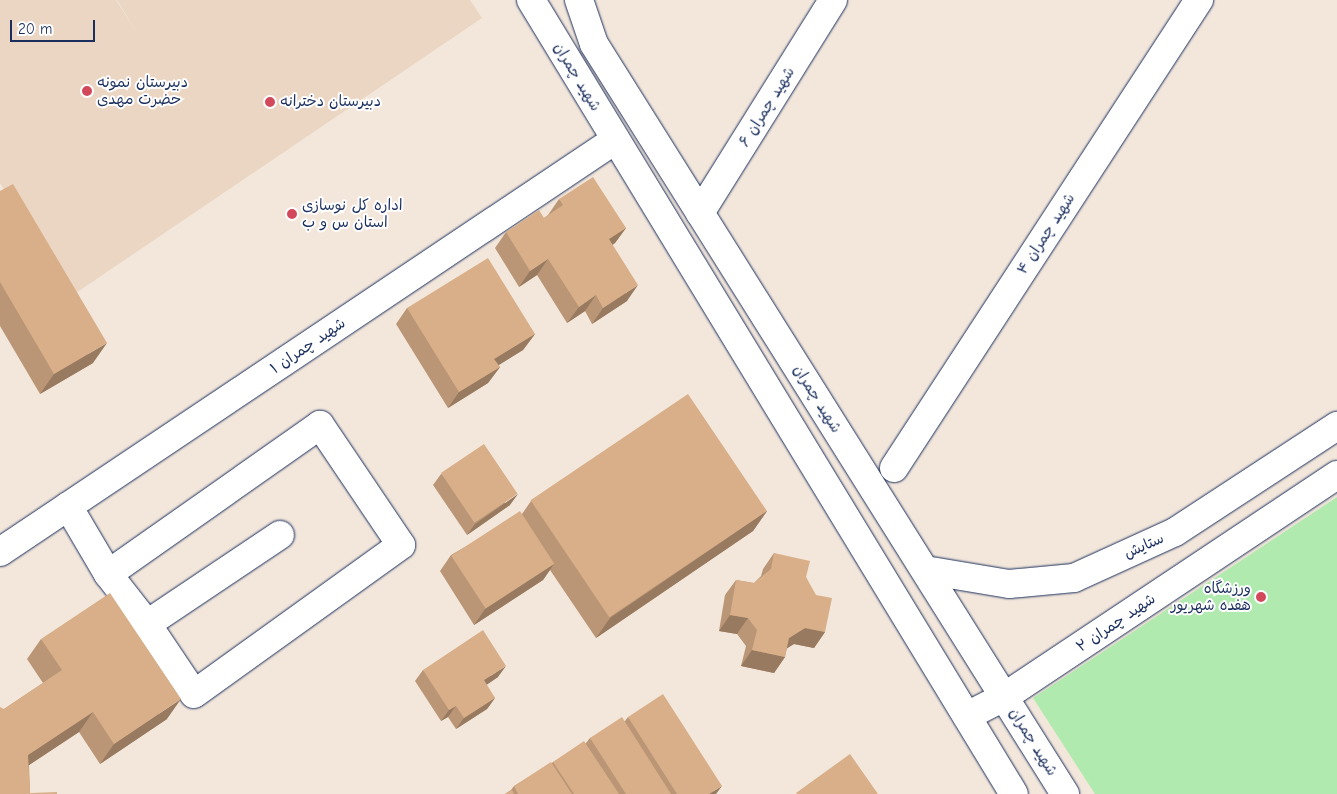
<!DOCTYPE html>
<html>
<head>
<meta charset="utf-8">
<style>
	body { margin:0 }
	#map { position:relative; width:1337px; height:794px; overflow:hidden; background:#f3e7dc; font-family:"Comic Neue","Playpen Sans Arabic",sans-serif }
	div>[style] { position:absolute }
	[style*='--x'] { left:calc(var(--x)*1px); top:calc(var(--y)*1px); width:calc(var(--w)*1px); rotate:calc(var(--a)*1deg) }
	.built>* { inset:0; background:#ebd6c3 }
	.green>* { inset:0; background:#b1eaae }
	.roads { filter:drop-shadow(0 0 1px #1b2f5e) drop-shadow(0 0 1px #1b2f5e) }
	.minor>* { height:28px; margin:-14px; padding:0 14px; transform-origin:14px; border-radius:14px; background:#fff }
	.wall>* { inset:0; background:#ba9676 }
	.shaded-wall>* { inset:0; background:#977a60 }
	.building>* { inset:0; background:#d8af89; transform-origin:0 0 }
	.dots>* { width:14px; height:14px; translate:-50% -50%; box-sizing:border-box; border:2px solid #fff; border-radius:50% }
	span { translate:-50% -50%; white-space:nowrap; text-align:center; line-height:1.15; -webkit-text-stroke:4px #fff; paint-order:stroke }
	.street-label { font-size:15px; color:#1b2f5e }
	.poi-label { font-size:15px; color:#1b2f5e }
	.left { translate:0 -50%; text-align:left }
	.right { translate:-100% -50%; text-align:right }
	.scale { position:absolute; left:10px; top:20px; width:85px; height:22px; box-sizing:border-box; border:2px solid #1b2f5e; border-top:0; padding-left:6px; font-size:15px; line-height:18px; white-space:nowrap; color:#1b2f5e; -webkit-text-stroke:4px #fff; paint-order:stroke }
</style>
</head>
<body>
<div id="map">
	<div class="built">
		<div style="clip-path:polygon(0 0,116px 0,139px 36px,117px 0,470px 0,482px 18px,70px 297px,0 183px)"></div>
	</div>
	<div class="green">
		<div style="clip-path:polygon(1337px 497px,1337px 794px,1095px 794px,1033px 698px)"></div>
	</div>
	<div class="roads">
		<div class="minor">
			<div style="--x:531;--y:0;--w:929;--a:58.69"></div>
			<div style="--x:579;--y:0;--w:46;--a:71.2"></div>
			<div style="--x:594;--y:44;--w:886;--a:57.87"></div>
			<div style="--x:700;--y:213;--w:251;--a:-58"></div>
			<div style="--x:894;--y:468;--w:559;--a:-56.91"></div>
			<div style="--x:68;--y:506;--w:79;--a:59.5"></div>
			<div style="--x:108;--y:574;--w:63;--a:52"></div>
			<div style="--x:147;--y:624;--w:84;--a:56.1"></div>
			<div style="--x:194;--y:694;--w:255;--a:-35.7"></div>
			<div style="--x:401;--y:545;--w:145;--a:-124"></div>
			<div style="--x:320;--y:425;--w:259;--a:144.9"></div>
			<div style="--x:0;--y:552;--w:740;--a:-33.82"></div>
			<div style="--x:925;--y:570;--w:85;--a:9.5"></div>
			<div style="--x:1009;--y:584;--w:65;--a:-5.3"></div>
			<div style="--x:1074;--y:578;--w:111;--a:-24.5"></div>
			<div style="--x:1175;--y:532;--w:194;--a:-33.2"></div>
			<div style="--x:147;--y:624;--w:160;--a:-33.8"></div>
			<div style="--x:967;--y:716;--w:42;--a:-27.2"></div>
			<div style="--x:1004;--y:697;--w:400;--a:-33.7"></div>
		</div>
	</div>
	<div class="wall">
		<div style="clip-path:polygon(0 191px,93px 363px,40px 394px,0 326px)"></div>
		<div style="clip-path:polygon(559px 199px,626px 228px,615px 243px,612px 245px,627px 301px,592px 324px,585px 311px,567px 323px,537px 275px,519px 287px,495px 248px,506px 232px,544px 218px,548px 215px)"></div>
		<div style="clip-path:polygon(407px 308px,535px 334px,523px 350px,498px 365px,500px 367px,488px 383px,448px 408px,396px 324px)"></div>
		<div style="clip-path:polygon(441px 474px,510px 505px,467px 535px,433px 485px)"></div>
		<div style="clip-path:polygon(531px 501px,767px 511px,753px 531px,596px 638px,550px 570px,543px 580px,474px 625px,440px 571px,451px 555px,522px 514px)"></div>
		<div style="clip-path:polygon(774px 553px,806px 577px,825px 632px,814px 648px,794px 644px,787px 648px,785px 657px,774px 673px,741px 666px,746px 646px,737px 634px,719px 631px,725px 595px,736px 580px,754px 583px,761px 576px,763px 569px)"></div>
		<div style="clip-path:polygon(41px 639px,167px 719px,100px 764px,79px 732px,29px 765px,30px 793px,0 794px,4px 709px,43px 683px,27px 659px)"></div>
		<div style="clip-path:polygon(423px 670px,498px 677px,486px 685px,495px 698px,487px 709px,456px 729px,448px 717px,441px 721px,415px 681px)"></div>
		<div style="clip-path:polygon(628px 717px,716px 794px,505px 794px,511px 790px,514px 786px,552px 763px,553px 762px,586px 743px,590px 738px,625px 721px)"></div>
	</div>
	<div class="shaded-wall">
		<div style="clip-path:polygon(626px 228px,615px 243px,597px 255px,609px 239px)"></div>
		<div style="clip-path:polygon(548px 259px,537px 275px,519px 287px,530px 271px)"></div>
		<div style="clip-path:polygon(638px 285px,627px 301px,592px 324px,603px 308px)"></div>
		<div style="clip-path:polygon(596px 295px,585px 311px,567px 323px,579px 307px)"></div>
		<div style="clip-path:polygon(535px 334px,523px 350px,483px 375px,494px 359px)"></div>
		<div style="clip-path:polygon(107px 343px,93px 363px,40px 394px,54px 374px)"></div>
		<div style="clip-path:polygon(500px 367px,488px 383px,448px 408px,459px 392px)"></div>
		<div style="clip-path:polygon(518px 494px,510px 505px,467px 535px,475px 524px)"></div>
		<div style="clip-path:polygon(767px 511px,753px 531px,596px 638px,610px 618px)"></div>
		<div style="clip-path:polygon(554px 564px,543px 580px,474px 625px,485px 609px)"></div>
		<div style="clip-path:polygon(730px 615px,748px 618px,737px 634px,719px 631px)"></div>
		<div style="clip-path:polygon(805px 628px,825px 632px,814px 648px,794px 644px,778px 654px,789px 638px)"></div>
		<div style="clip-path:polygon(752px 650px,785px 657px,774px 673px,741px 666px)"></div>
		<div style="clip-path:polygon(506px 666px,498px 677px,476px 692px,484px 680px)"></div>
		<div style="clip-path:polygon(495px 698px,487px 709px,456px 729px,464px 718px)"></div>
		<div style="clip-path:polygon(181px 699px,167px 719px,100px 764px,114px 744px)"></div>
		<div style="clip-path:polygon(456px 706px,448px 717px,441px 721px,449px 710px)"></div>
		<div style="clip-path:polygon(93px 712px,79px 732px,14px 775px,28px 755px)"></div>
		<div style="clip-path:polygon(722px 786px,716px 794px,709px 794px)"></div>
	</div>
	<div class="building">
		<div style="clip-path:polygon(593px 177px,626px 228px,609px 239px,638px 285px,603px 308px,596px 295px,579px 307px,548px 259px,530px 271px,506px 232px,539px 210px,544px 218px,563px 205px,559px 199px)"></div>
		<div style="clip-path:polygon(13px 184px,107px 343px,54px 374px,0 282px,0 191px)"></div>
		<div style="clip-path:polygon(488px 258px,535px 334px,494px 359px,500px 367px,459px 392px,407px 308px)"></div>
		<div style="left:688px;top:394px;width:141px;height:190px;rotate:56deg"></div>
		<div style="left:484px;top:444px;width:60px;height:52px;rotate:56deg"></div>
		<div style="left:520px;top:511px;width:63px;height:82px;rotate:57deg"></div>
		<div style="clip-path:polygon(774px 553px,810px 561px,806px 577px,816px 595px,832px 598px,825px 632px,805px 628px,789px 638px,785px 657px,752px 650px,757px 630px,748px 618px,730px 615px,736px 580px,754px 583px,771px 569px)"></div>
		<div style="clip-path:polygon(110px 593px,181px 699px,114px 744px,93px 712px,28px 755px,30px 793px,57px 792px,57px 794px,0 794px,0 707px,4px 709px,62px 670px,41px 639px)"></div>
		<div style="clip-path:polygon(483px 630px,506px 666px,484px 680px,495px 698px,464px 718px,456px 706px,449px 710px,423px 670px)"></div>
		<div style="clip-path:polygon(663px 694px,722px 786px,709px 794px,677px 794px,628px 717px)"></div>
		<div style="clip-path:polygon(622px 717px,671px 794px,626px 794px,590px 738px)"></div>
		<div style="clip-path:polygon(584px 741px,619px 794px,574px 794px,553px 762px)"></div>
		<div style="clip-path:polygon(850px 754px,878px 794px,797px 794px,796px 793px)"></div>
		<div style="clip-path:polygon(551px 762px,572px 794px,518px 794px,514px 786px)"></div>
		<div style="clip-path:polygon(512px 790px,514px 794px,505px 794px)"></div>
	</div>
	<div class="dots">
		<div style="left:87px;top:91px;background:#d1495b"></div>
		<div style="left:270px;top:102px;background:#d1495b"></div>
		<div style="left:292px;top:214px;background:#d1495b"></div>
		<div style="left:1261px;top:597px;background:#d1495b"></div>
	</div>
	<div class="street-label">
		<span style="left:577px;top:77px;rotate:59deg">شهید چمران</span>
		<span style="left:767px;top:107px;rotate:-58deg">شهید چمران ۶</span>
		<span style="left:1046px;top:234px;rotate:-57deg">شهید چمران ۴</span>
		<span style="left:308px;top:346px;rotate:-34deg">شهید چمران ۱</span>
		<span style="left:817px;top:399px;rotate:58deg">شهید چمران</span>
		<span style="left:1144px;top:546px;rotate:-24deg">ستایش</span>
		<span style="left:1116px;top:623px;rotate:-34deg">شهید چمران ۲</span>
		<span style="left:1033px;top:742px;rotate:58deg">شهید چمران</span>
	</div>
	<div class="poi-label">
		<span class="left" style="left:97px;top:91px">دبیرستان نمونه<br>حضرت مهدی</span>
		<span class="left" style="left:280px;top:102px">دبیرستان دخترانه</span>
		<span class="left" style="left:302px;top:214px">اداره کل نوسازی<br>استان س و ب</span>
		<span class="right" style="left:1251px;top:597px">ورزشگاه<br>هفده شهریور</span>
	</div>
	<div class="scale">20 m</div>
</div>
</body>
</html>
